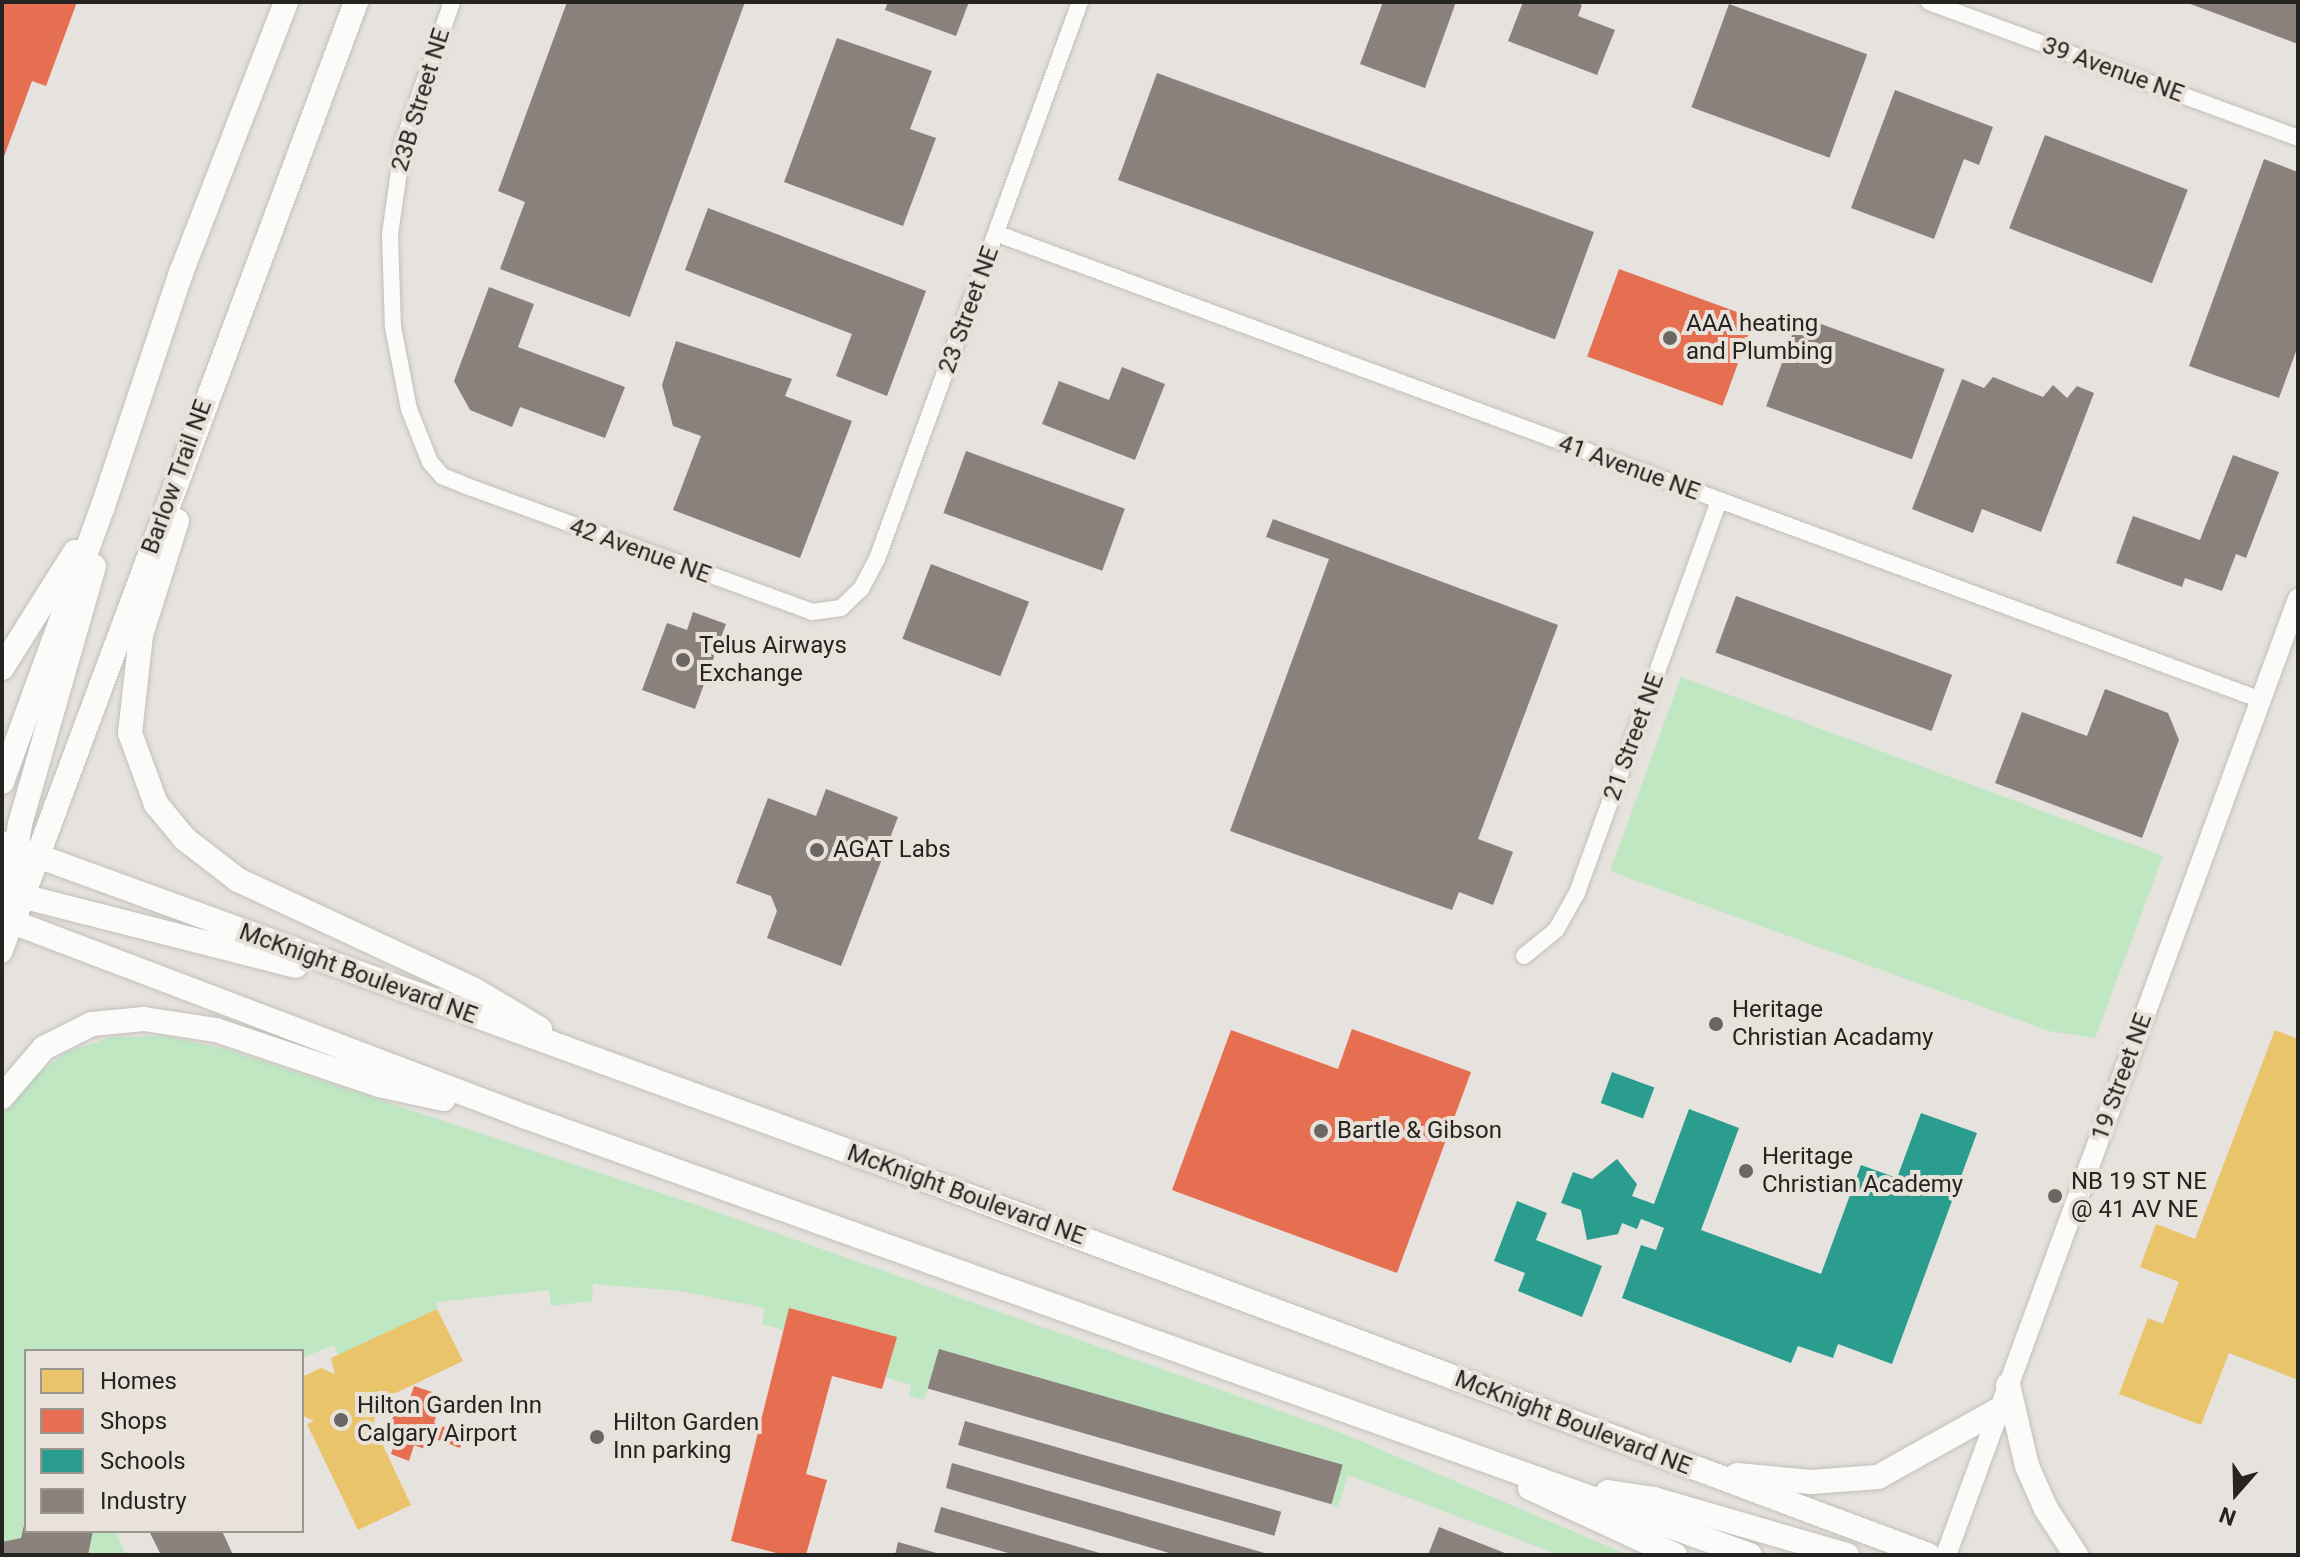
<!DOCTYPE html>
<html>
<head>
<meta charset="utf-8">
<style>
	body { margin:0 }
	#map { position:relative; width:2300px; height:1557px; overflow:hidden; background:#e6e2de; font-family:Roboto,sans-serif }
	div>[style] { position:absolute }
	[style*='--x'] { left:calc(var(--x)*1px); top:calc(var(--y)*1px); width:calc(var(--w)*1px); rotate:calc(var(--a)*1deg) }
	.green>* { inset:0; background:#bee7c2 }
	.homes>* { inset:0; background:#e9c46a }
	.shops>* { inset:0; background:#e76f51; transform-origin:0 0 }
	.schools>* { inset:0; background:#2a9d8f; transform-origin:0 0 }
	.industry>* { inset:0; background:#8a817c; transform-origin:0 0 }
	.roads { filter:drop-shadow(0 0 2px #c2bfbc) drop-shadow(0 0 2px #c2bfbc) }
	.minor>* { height:16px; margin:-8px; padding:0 8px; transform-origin:8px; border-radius:8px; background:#fbfbfa }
	.tertiary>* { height:20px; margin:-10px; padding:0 10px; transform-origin:10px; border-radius:10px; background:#fbfbfa }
	.primary>* { height:24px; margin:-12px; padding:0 12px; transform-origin:12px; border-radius:12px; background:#fbfbfa }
	.dots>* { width:22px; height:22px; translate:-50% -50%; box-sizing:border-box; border:4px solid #e9e2da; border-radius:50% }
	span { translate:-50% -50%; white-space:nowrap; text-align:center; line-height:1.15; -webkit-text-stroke:8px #e9e2da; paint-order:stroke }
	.street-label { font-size:24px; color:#262421 }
	.poi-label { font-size:24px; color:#262421 }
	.left { translate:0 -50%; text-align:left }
	.frame { position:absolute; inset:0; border:4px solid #262421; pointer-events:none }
	.legend { position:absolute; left:24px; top:1349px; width:280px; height:184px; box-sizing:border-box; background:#e9e2da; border:2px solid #9b9690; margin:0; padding:10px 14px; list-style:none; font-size:24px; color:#262421 }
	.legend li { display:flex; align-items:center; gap:16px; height:40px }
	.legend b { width:40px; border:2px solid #9b9690 }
	.north { position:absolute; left:2196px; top:1453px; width:80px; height:80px; -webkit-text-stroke:6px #e9e2da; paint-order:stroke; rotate:200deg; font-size:22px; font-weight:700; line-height:32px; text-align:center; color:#262421 }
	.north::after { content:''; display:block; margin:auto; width:28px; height:36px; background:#262421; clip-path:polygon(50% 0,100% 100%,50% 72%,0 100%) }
</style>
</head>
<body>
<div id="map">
	<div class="green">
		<div style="clip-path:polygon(1681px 677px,2163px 856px,2095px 1038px,2049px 1031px,1610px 871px)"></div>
		<div style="clip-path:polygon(165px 1036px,226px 1049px,694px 1204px,1334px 1430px,1629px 1555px,1560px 1555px,1348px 1475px,1338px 1507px,1331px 1504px,1342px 1466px,940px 1349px,924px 1400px,909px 1396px,911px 1385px,885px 1377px,896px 1337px,790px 1308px,784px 1330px,762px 1324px,765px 1308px,681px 1291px,593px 1284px,592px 1301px,551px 1306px,549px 1290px,437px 1302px,437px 1309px,339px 1355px,333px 1345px,302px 1358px,302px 1351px,26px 1351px,26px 1514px,21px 1538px,2px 1542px,2px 1116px,24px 1085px,67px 1052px,112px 1037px)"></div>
		<div style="clip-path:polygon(93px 1531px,115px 1531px,126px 1555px,88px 1555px)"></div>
	</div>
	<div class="homes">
		<div style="clip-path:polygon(2275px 1030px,2298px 1039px,2298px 1380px,2229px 1353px,2201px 1425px,2119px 1394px,2148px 1318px,2163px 1324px,2179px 1282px,2140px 1267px,2156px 1224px,2195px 1239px)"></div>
		<div style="clip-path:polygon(437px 1309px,463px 1361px,381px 1400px,373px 1424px,411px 1505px,358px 1530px,307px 1424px,314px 1421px,302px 1415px,302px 1377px,321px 1368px,335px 1374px,331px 1358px)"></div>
	</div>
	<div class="shops">
		<div style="clip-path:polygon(2px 2px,77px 2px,46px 86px,32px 81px,2px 162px)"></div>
		<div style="left:1619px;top:269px;width:144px;height:93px;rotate:20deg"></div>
		<div style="clip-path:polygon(1352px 1029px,1471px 1072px,1397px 1273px,1172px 1190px,1231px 1030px,1338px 1069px)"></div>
		<div style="clip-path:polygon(789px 1308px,897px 1337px,882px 1389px,832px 1376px,806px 1474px,827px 1480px,806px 1555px,784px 1555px,731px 1541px)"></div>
		<div style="clip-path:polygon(414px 1386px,432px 1392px,427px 1407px,438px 1411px,434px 1423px,464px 1435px,460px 1448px,430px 1437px,425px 1449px,414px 1445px,409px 1461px,391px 1454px,396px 1439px,386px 1436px,400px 1398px,409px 1401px)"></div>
	</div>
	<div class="schools">
		<div style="left:1612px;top:1072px;width:45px;height:33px;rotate:20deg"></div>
		<div style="clip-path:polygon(1689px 1109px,1739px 1128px,1701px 1230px,1821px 1274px,1861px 1165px,1897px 1178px,1921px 1113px,1977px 1133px,1892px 1364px,1838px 1344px,1833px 1358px,1798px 1346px,1791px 1363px,1622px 1298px,1641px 1245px,1656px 1250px,1664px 1228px,1641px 1219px,1637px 1229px,1622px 1223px,1618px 1234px,1587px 1240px,1581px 1210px,1561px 1203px,1573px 1172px,1592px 1179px,1617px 1159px,1637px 1184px,1632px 1196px,1654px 1204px)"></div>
		<div style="clip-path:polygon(1517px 1201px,1547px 1213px,1536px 1240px,1602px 1266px,1582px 1317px,1518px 1291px,1525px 1273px,1494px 1261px)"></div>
	</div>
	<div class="industry">
		<div style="clip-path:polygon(567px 2px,745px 2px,630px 317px,500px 269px,525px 202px,498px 191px)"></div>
		<div style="clip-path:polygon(888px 2px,969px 2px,956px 36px,885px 10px)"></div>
		<div style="clip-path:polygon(1383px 2px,1456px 2px,1425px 88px,1360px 64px)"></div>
		<div style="clip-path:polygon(1523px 2px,1574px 2px,1582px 5px,1578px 16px,1615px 30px,1597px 75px,1508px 41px)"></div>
		<div style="clip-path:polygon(2185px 2px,2298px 2px,2298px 44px)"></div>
		<div style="left:1729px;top:4px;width:147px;height:110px;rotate:20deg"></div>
		<div style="clip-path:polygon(837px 38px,932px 71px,910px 129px,936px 138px,903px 226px,784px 182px)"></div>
		<div style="left:1157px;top:73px;width:465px;height:114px;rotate:20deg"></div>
		<div style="clip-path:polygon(1895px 90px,1993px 127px,1979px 165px,1964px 159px,1934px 239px,1851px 208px)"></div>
		<div style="left:2045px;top:135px;width:153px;height:100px;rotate:21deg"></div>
		<div style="clip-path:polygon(2264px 159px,2298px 172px,2298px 346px,2279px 398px,2189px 366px)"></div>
		<div style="clip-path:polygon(708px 208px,926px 291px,887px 396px,836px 376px,852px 334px,685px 270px)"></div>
		<div style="clip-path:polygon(489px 287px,534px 304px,518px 347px,625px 387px,605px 438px,520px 407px,512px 427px,470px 410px,454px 381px)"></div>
		<div style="left:1799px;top:316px;width:155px;height:96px;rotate:20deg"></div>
		<div style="clip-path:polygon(676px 341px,792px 379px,785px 396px,852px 421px,800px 558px,673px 510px,701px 436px,673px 426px,662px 385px)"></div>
		<div style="clip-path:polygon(1122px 367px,1165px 384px,1135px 460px,1042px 424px,1059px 381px,1109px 400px)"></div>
		<div style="clip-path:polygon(1993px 377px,2043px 397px,2053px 385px,2067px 398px,2077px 386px,2094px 393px,2041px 532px,1982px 509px,1973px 533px,1912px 509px,1962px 379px,1984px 388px)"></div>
		<div style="left:966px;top:451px;width:169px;height:66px;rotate:20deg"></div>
		<div style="clip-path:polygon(2233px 455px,2279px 472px,2246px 558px,2236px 554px,2222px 591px,2185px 578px,2182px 587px,2116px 563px,2133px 516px,2200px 540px)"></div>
		<div style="clip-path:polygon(1273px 519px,1558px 625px,1478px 839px,1513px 852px,1493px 905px,1459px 892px,1452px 910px,1230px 831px,1329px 559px,1266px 537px)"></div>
		<div style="left:931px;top:564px;width:105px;height:80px;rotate:21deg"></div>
		<div style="left:1736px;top:596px;width:230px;height:60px;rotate:20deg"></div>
		<div style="clip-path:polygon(693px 612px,726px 624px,695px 709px,642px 690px,667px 623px,687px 630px)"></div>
		<div style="clip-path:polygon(2105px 689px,2168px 713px,2179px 740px,2142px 838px,1995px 783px,2022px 712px,2087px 736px)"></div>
		<div style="clip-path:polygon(826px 789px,898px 817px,841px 966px,767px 938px,777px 911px,771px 896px,736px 883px,768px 798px,816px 816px)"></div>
		<div style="left:939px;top:1349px;width:420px;height:41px;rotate:16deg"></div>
		<div style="left:965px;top:1421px;width:329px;height:25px;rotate:16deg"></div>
		<div style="clip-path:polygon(952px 1463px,1268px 1554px,1268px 1555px,1176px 1555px,946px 1488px)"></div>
		<div style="clip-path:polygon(941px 1507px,1103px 1554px,1103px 1555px,1015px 1555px,934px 1532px)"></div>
		<div style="clip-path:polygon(25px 1521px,26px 1531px,93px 1531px,88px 1555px,2px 1555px,2px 1542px,21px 1538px)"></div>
		<div style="clip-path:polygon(1439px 1527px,1510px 1555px,1428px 1555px)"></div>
		<div style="clip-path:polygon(149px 1531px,222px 1531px,233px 1555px,161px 1555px)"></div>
		<div style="clip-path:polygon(898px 1542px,940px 1554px,940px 1555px,895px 1555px)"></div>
	</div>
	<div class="roads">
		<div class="minor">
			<div style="--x:452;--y:2;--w:149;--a:109.2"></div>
			<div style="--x:403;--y:143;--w:92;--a:98.1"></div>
			<div style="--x:390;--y:234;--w:93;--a:88.2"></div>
			<div style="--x:393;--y:327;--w:84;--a:79"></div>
			<div style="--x:409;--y:409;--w:57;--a:68.4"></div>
			<div style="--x:430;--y:462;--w:18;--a:49"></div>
			<div style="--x:442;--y:476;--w:32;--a:22"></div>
			<div style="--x:472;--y:488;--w:362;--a:20"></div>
			<div style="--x:812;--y:612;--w:29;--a:-8"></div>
			<div style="--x:841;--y:608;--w:28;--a:-44"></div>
			<div style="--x:861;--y:589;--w:34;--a:-62"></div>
			<div style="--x:877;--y:559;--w:593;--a:-69.98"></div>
			<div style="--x:1929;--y:2;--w:393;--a:20.2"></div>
			<div style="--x:998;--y:234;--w:1346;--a:20.25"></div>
			<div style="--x:1524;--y:956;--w:41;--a:-39.1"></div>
			<div style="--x:1556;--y:930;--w:43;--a:-60.4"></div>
			<div style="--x:1577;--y:893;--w:417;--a:-70.1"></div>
		</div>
		<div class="tertiary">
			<div style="--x:2;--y:953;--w:33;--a:-70"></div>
			<div style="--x:1946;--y:1555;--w:1019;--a:-69.79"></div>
		</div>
		<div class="primary">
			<div style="--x:177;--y:521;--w:120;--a:107.5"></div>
			<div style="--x:141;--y:635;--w:99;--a:96.4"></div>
			<div style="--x:130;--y:733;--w:76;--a:69.9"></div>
			<div style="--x:156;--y:804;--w:45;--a:50.4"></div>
			<div style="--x:185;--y:839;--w:67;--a:37.7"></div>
			<div style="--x:238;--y:880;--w:259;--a:24.9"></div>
			<div style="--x:473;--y:989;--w:78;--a:30.8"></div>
			<div style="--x:2;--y:668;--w:137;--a:-57.8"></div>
			<div style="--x:2;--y:782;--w:294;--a:-69.9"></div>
			<div style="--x:103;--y:506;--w:246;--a:-71.5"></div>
			<div style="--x:181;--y:273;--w:291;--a:-68.8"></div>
			<div style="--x:2;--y:843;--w:938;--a:20.02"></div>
			<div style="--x:883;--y:1164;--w:1116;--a:20.51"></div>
			<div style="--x:2;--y:891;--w:303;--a:14.3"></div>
			<div style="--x:7;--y:905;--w:82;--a:-80.9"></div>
			<div style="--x:20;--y:824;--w:268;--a:-74"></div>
			<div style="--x:2;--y:918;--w:561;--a:20.8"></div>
			<div style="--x:526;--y:1117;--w:1300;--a:19.69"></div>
			<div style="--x:13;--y:922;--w:982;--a:-69.55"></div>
			<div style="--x:2;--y:1097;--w:65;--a:-49.4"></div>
			<div style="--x:44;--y:1048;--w:54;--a:-26.6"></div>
			<div style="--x:92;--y:1024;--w:52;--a:-5.5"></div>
			<div style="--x:144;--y:1019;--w:73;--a:8.7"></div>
			<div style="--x:216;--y:1030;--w:172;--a:18.6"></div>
			<div style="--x:379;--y:1085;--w:66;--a:12.3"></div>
			<div style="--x:2008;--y:1385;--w:83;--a:76.8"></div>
			<div style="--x:2027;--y:1466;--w:47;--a:66.2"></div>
			<div style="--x:2046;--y:1509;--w:55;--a:56.9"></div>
			<div style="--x:1737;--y:1475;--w:74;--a:5.4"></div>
			<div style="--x:1811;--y:1482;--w:67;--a:-4.3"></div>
			<div style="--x:1878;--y:1477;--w:137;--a:-29.2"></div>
			<div style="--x:1530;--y:1488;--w:160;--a:24.8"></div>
			<div style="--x:1608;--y:1492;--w:47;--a:8.7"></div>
			<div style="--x:1654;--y:1499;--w:201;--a:16.2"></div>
		</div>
	</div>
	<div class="dots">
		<div style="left:1670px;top:338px;background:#696663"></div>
		<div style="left:683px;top:660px;background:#696663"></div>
		<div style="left:817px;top:850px;background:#696663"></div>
		<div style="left:1716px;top:1024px;background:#696663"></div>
		<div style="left:1321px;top:1131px;background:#696663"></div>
		<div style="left:1746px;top:1171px;background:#696663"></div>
		<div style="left:2055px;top:1196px;background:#696663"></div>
		<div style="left:341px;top:1420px;background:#696663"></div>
		<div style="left:597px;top:1437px;background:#696663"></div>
	</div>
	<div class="street-label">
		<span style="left:2113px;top:70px;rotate:20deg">39 Avenue NE</span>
		<span style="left:421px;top:100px;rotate:-73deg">23B Street NE</span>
		<span style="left:969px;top:310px;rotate:-70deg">23 Street NE</span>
		<span style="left:1629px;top:468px;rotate:20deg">41 Avenue NE</span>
		<span style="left:177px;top:477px;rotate:-70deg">Barlow Trail NE</span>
		<span style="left:640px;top:551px;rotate:20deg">42 Avenue NE</span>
		<span style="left:1634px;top:737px;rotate:-70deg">21 Street NE</span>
		<span style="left:358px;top:974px;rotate:20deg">McKnight Boulevard NE</span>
		<span style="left:2122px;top:1077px;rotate:-70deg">19 Street NE</span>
		<span style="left:966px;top:1195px;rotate:20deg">McKnight Boulevard NE</span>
		<span style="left:1573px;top:1423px;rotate:21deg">McKnight Boulevard NE</span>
	</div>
	<div class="poi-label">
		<span class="left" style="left:1686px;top:338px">AAA heating<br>and Plumbing</span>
		<span class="left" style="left:699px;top:660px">Telus Airways<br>Exchange</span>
		<span class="left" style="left:833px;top:850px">AGAT Labs</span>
		<span class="left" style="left:1732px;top:1024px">Heritage<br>Christian Acadamy</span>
		<span class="left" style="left:1337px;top:1131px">Bartle &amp; Gibson</span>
		<span class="left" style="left:1762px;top:1171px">Heritage<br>Christian Academy</span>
		<span class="left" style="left:2071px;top:1196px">NB 19 ST NE<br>@ 41 AV NE</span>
		<span class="left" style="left:357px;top:1420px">Hilton Garden Inn<br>Calgary Airport</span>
		<span class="left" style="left:613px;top:1437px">Hilton Garden<br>Inn parking</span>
	</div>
	<div class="frame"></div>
	<ul class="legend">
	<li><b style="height:22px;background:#e9c46a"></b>Homes</li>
	<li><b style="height:22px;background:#e76f51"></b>Shops</li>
	<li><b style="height:22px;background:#2a9d8f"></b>Schools</li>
	<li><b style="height:22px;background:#8a817c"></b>Industry</li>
	</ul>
	<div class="north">N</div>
</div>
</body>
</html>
